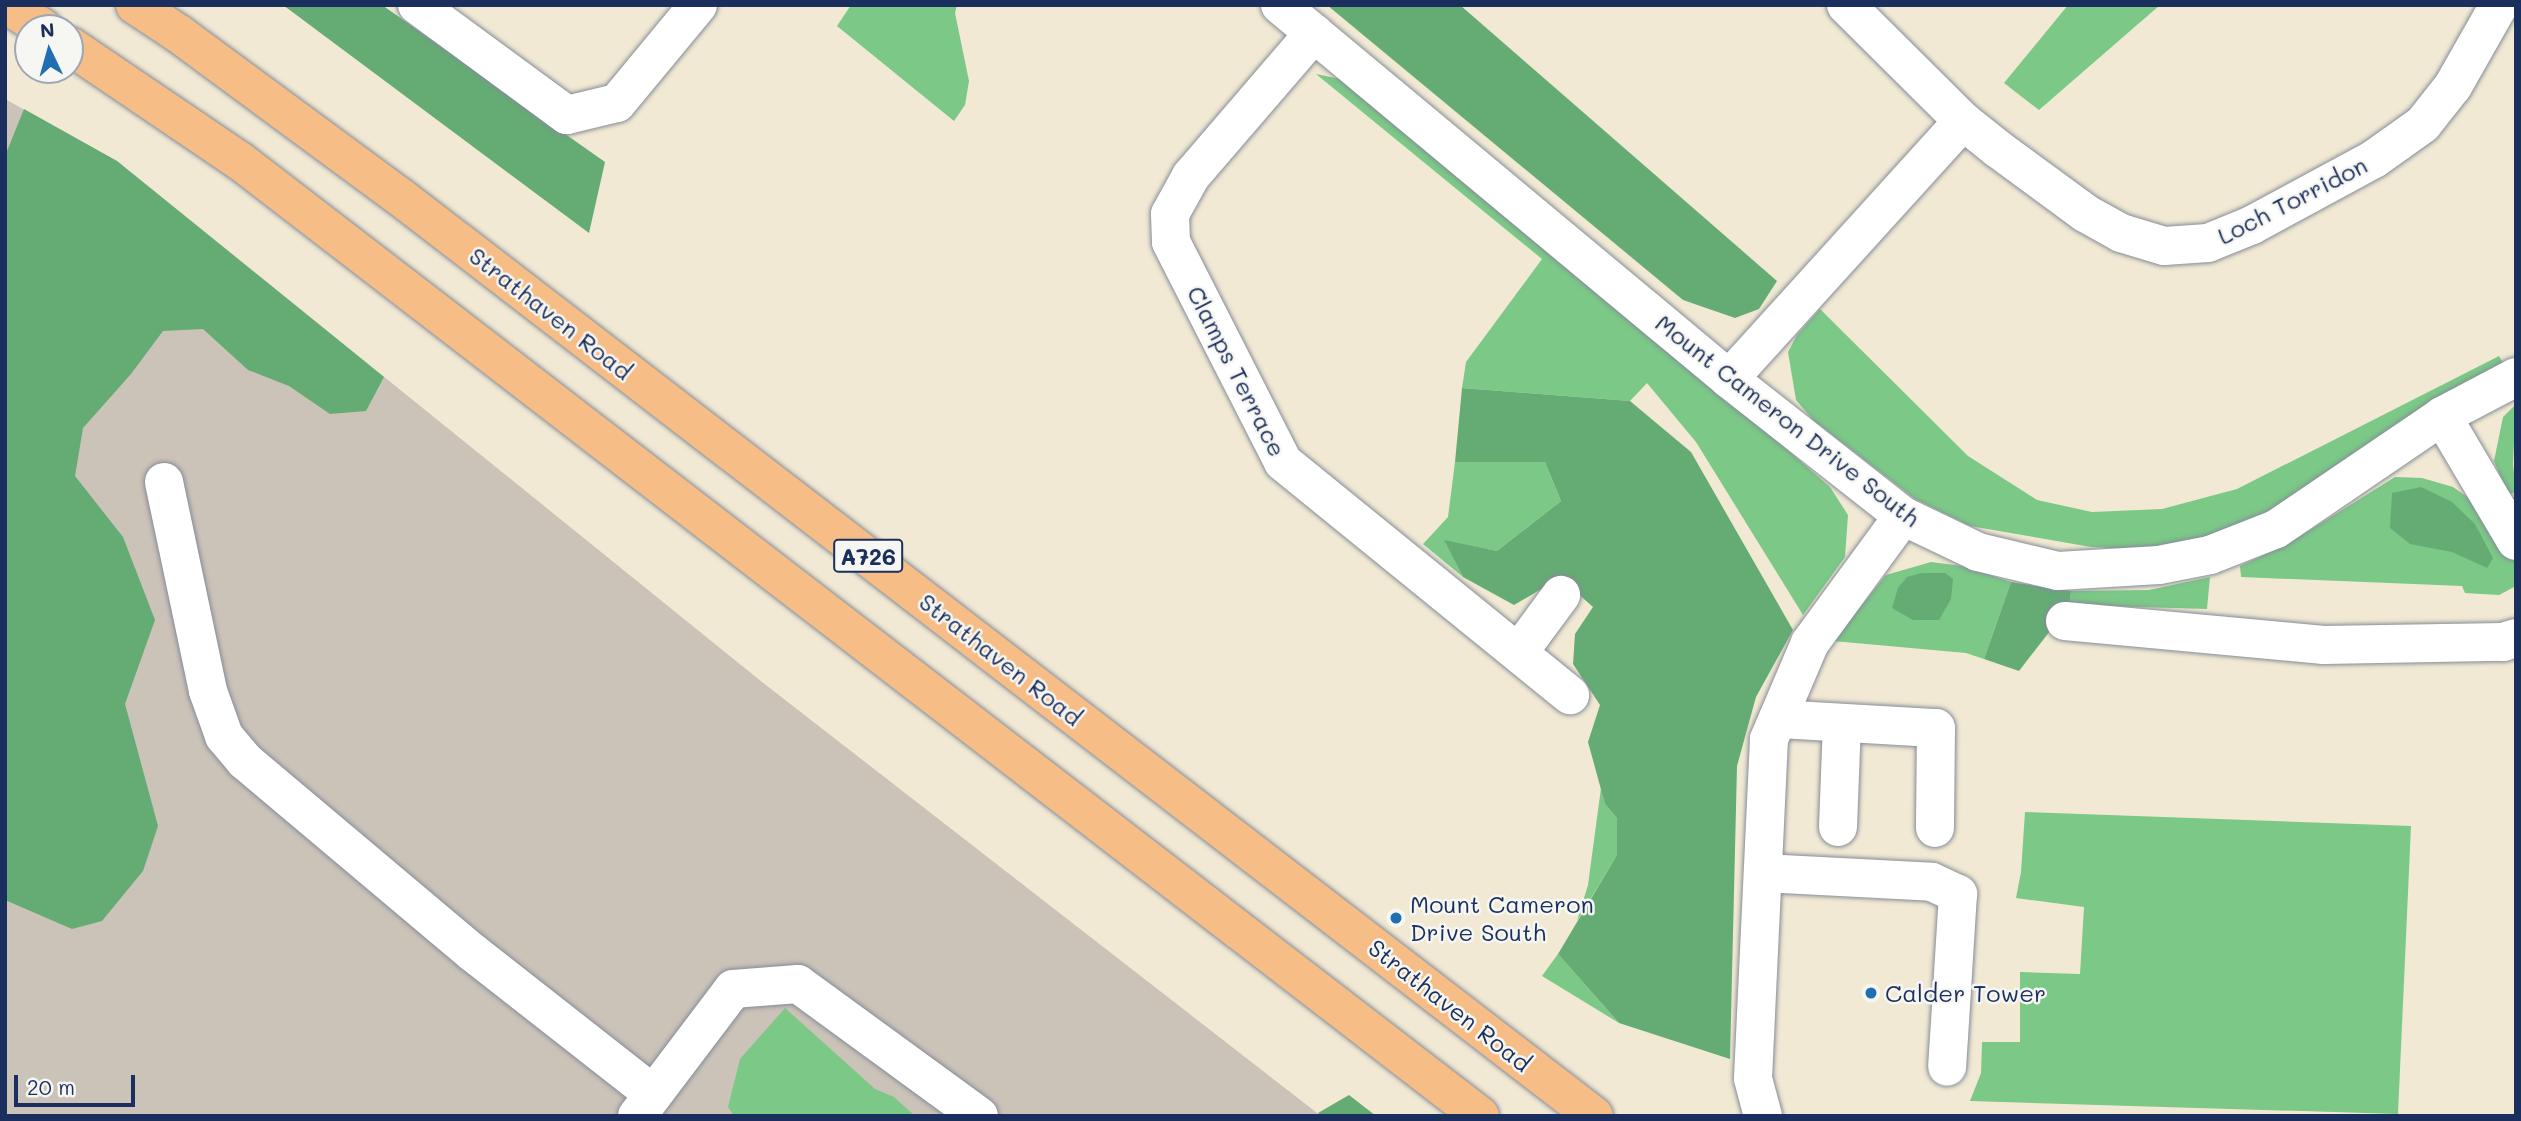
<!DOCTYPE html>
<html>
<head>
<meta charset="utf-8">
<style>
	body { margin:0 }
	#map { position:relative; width:2521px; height:1121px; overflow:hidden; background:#f1e9d3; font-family:Mali,sans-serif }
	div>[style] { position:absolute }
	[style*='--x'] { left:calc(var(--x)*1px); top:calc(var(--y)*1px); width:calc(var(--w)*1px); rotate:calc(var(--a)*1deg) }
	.industrial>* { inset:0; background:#cbc2b8 }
	.green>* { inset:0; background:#7bc887 }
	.forest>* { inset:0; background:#64ac74 }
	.roads { filter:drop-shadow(0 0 2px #868c98) drop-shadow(0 0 2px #868c98) }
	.minor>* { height:38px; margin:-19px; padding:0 19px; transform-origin:19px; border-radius:19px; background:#fff }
	.major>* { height:38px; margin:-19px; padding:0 19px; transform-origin:19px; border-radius:19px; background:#f6be86 }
	.dots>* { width:19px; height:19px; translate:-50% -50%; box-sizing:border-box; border:4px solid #f6f6f2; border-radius:50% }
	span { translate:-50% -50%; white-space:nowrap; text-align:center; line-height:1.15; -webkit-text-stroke:5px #f6f6f2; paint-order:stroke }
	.shield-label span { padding:2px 5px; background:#f6f6f2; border:2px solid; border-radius:5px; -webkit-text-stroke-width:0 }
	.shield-label { font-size:23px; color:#1b2f5e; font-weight:700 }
	.street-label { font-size:24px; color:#1b2f5e }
	.poi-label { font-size:24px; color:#1b2f5e }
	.left { translate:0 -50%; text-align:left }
	.frame { position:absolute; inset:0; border:7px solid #1b2f5e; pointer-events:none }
	.north { position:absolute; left:14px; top:14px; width:70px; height:70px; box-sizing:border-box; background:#f6f6f2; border:2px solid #9ea6b7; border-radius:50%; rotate:355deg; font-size:19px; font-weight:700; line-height:28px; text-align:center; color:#1b2f5e }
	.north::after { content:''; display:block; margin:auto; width:24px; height:32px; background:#1f6fb2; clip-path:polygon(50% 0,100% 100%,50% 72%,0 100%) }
	.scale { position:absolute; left:14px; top:1075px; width:121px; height:32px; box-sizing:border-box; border:4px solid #1b2f5e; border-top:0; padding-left:9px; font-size:21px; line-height:24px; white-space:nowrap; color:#1b2f5e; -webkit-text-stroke:5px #f6f6f2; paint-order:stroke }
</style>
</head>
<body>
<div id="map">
	<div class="industrial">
		<div style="clip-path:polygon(5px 99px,117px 161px,762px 682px,1321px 1116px,5px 1116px)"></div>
	</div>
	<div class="green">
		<div style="clip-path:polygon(851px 5px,957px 5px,955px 13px,969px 81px,965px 105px,954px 121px,837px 26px)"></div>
		<div style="clip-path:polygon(2068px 5px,2160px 5px,2039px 110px,2004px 83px)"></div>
		<div style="clip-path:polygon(1316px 74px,1345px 80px,1691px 366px,1830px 487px,1848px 515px,1845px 557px,1803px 615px,1696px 442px,1647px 383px,1630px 401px,1462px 388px,1466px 362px,1542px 259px)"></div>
		<div style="clip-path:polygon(1820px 309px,1968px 456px,2037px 500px,2092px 512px,2162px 509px,2237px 489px,2499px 356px,2505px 366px,2270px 511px,2216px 535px,2144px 550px,2091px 547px,1970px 526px,1915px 499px,1813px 420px,1796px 400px,1788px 352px,1797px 335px)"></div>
		<div style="clip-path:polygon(2516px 404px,2513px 464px,2516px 492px,2508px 495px,2494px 461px,2503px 417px)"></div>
		<div style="clip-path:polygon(1455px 462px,1545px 462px,1561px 501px,1497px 551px,1445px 541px,1463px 577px,1423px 544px,1448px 517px)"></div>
		<div style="clip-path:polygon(2395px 477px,2422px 478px,2453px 487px,2480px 506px,2516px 563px,2516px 586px,2499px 595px,2465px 593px,2462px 586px,2241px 577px,2240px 566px,2286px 545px)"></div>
		<div style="clip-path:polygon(1931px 562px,1962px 566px,2011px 582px,1984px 659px,1966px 653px,1833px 641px,1886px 575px)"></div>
		<div style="clip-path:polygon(2210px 577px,2207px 609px,2070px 605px,2071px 591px,2149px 590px)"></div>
		<div style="clip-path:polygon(1601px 788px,1605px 804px,1617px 818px,1617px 855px,1577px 921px,1588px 885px)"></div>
		<div style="clip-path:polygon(2025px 812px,2411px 826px,2398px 1114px,1970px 1101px,1981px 1073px,1982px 1042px,2020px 1042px,2020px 972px,2080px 974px,2084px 907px,2016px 898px,2021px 872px)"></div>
		<div style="clip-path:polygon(1558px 954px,1619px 1023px,1542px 976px)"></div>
		<div style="clip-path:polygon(785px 1008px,875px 1089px,894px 1097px,915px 1116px,734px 1116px,728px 1107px,740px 1059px)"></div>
	</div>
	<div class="forest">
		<div style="clip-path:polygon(283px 5px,382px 5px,605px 162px,589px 233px)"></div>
		<div style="clip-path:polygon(1327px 5px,1460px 5px,1777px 281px,1759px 309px,1735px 318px,1683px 300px)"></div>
		<div style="clip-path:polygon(24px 109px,117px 161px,384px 377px,366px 411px,330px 414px,289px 386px,248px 370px,203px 329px,163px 331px,131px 374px,83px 428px,75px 476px,123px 537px,155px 620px,125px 704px,158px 826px,143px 871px,102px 921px,72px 929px,5px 900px,5px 156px)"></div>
		<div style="clip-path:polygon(1462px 388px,1630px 401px,1691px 452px,1793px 630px,1756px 697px,1737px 766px,1730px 1059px,1619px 1023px,1558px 954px,1617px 855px,1617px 818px,1605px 804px,1588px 742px,1600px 705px,1573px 664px,1575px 634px,1593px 607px,1560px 578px,1514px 605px,1463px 577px,1444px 540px,1497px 551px,1561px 501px,1545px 462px,1455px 462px)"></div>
		<div style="clip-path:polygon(2421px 487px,2452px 502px,2475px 524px,2493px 558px,2487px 568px,2452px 552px,2410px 544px,2390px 528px,2392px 493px)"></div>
		<div style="clip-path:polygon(1922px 573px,1945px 573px,1953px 579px,1951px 599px,1939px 620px,1913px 620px,1892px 608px,1898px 588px,1907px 577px)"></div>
		<div style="clip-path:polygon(2011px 582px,2071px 591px,2070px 605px,2019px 671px,1984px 659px)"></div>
		<div style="clip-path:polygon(1349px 1095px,1376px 1116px,1321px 1116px,1318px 1113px)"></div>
	</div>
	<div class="roads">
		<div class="minor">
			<div style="--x:417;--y:5;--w:186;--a:36.3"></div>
			<div style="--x:567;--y:115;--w:51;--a:-13.5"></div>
			<div style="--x:617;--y:103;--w:127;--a:-50.4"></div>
			<div style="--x:1280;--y:5;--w:584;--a:39.79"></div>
			<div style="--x:1729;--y:379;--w:221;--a:38.2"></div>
			<div style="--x:1903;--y:516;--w:83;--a:25.6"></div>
			<div style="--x:1978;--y:552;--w:82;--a:13.4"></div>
			<div style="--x:2058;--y:571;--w:101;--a:-3.4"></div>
			<div style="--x:2159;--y:565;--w:52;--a:-11.1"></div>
			<div style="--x:2210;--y:555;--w:71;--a:-21.5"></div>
			<div style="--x:2276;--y:529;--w:201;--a:-34.2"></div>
			<div style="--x:2442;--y:416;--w:84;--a:-27.8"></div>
			<div style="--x:1846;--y:5;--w:165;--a:44.8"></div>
			<div style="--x:1963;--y:121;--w:45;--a:38.7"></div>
			<div style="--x:1998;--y:149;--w:108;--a:36.3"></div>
			<div style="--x:2085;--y:213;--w:41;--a:29.1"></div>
			<div style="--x:2121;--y:233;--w:45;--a:16.8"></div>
			<div style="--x:2164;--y:246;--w:44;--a:-3.9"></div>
			<div style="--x:2208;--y:243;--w:48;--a:-22.2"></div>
			<div style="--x:2252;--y:225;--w:139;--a:-28.4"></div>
			<div style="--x:2374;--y:159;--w:60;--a:-35.5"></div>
			<div style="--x:2423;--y:124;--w:48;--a:-51.7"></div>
			<div style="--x:2453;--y:86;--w:93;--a:-60.4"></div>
			<div style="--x:1314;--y:33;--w:189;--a:130.7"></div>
			<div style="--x:1191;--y:176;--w:43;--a:118.9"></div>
			<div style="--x:1170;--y:214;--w:28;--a:88"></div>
			<div style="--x:1171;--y:242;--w:247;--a:63"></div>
			<div style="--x:1283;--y:462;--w:370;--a:39.1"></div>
			<div style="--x:1729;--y:379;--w:348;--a:-47.8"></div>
			<div style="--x:2442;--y:416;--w:145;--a:59.4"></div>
			<div style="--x:164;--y:482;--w:214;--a:78.1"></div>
			<div style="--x:208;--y:691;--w:48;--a:70.4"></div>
			<div style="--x:224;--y:736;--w:33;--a:50"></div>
			<div style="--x:245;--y:761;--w:297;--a:40.1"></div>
			<div style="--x:472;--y:952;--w:230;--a:38.1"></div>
			<div style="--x:2065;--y:621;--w:260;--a:5.3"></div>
			<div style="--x:2324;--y:645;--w:179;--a:-1"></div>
			<div style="--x:2503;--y:642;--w:14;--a:-17"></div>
			<div style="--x:1519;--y:652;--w:71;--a:-53.6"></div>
			<div style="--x:1778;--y:719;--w:158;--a:3.3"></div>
			<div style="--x:1936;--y:728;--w:100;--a:90.6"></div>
			<div style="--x:1838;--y:827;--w:104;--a:-87.8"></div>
			<div style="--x:1763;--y:873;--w:169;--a:3"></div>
			<div style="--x:1932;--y:882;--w:29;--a:25"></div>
			<div style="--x:1958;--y:894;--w:173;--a:93.6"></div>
			<div style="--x:637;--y:1116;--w:159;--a:-52.9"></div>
			<div style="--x:733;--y:989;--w:65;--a:-4.4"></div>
			<div style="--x:798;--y:984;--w:224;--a:36.1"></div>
			<div style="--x:1763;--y:1116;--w:39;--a:-105"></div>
			<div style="--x:1753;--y:1078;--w:339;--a:-87.3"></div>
			<div style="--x:1769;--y:739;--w:104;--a:-66.9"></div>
			<div style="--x:1810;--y:643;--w:157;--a:-53.8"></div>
		</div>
		<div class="major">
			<div style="--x:7;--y:5;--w:43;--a:32.6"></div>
			<div style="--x:135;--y:5;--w:53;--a:33.4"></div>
			<div style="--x:179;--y:34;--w:273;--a:36.4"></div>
			<div style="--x:399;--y:196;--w:1508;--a:37.59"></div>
			<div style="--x:70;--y:46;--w:205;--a:34.1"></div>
			<div style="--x:240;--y:161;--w:1565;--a:37.6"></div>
		</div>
	</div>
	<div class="dots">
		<div style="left:1396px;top:918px;background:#1f6fb2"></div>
		<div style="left:1871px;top:993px;background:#1f6fb2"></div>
	</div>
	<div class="shield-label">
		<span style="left:868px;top:556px">A726</span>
	</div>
	<div class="street-label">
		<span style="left:2292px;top:200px;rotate:-27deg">Loch Torridon</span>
		<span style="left:551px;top:313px;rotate:38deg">Strathaven Road</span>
		<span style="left:1237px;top:371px;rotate:63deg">Clamps Terrace</span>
		<span style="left:1788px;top:420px;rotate:38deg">Mount Cameron Drive South</span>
		<span style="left:1001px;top:659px;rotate:38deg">Strathaven Road</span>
		<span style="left:1450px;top:1005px;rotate:38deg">Strathaven Road</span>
	</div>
	<div class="poi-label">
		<span class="left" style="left:1410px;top:918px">Mount Cameron<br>Drive South</span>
		<span class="left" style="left:1885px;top:993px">Calder Tower</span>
	</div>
	<div class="frame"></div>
	<div class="north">N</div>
	<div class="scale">20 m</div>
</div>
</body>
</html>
